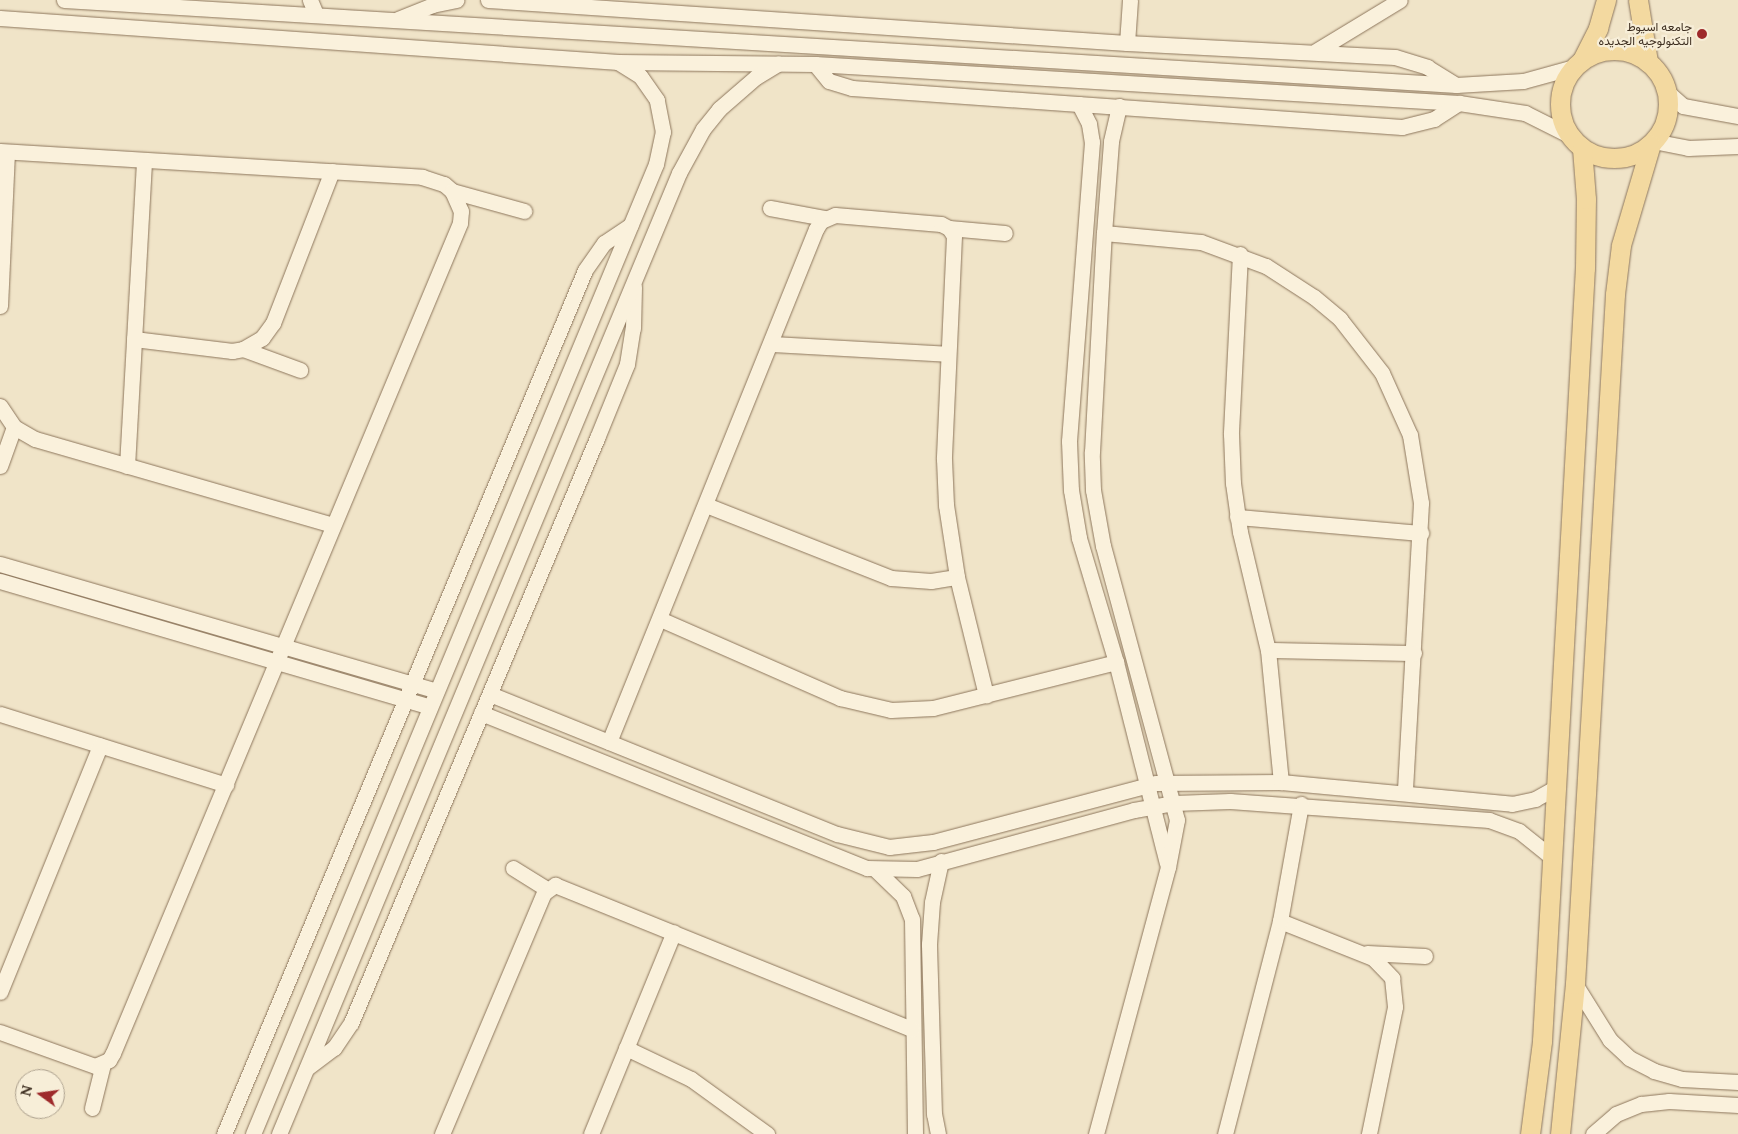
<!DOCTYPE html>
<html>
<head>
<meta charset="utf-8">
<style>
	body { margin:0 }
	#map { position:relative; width:1738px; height:1134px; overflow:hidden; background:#f0e4c8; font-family:Lora,Vazirmatn,serif }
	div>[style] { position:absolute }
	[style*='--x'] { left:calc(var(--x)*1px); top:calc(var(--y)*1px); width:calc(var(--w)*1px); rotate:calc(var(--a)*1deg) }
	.roads { filter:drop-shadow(0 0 1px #8d765c) drop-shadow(0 0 1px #8d765c) }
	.minor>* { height:15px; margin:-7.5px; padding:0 7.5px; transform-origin:7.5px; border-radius:7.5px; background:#faf1dc }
	.major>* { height:19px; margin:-9.5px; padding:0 9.5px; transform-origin:9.5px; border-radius:9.5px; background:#f3d9a0 }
	.major>.ring { margin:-9.5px; padding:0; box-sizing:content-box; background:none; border:19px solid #f3d9a0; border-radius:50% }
	.dots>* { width:14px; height:14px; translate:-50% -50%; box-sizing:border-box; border:2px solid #f7eed8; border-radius:50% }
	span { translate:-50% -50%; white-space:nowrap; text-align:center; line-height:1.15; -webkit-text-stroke:4.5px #f7eed8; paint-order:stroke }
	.poi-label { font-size:12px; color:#3d2e20 }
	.right { translate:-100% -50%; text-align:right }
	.north { position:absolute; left:15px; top:1069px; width:50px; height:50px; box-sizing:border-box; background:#f7eed8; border:1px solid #ada18e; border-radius:50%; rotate:284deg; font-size:14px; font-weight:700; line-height:20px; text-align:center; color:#3d2e20 }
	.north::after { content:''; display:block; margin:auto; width:18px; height:22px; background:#9e2a2b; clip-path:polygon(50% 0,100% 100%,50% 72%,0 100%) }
</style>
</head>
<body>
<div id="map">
	<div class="roads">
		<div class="minor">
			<div style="--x:64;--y:0;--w:1395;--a:3.49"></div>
			<div style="--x:1456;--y:85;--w:67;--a:-3.4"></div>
			<div style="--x:1523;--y:81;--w:53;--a:-15.4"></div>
			<div style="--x:310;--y:0;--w:15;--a:67"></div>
			<div style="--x:488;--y:0;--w:640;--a:3.85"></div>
			<div style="--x:1127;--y:43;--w:268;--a:3"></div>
			<div style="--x:1395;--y:57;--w:34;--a:17"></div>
			<div style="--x:1427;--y:67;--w:32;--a:32"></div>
			<div style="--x:0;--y:18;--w:620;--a:4.07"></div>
			<div style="--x:618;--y:62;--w:197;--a:0.6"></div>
			<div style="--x:815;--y:64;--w:645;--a:3.47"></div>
			<div style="--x:1459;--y:103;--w:67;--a:8.6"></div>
			<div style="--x:1525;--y:113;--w:49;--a:26.6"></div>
			<div style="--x:398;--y:19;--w:37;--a:-22"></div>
			<div style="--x:432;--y:5;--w:25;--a:-12"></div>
			<div style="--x:1127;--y:43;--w:43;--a:-86"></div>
			<div style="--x:1316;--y:51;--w:98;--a:-31.3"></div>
			<div style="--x:815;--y:64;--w:22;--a:51"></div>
			<div style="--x:829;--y:81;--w:24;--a:17"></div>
			<div style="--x:852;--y:88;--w:551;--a:4.06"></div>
			<div style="--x:1402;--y:127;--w:33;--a:-14"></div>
			<div style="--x:1434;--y:119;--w:30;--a:-33"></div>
			<div style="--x:1666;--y:91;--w:23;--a:41"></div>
			<div style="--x:1683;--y:106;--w:56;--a:10.3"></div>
			<div style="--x:1079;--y:104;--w:22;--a:63"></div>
			<div style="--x:1089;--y:124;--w:18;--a:81"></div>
			<div style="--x:1092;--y:142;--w:300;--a:94.4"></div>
			<div style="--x:1069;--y:441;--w:49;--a:87.7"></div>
			<div style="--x:1071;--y:490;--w:49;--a:80.5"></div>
			<div style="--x:1079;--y:538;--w:129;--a:73.4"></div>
			<div style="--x:1116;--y:662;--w:207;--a:75.8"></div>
			<div style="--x:1653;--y:141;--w:36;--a:11"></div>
			<div style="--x:1688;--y:148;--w:50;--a:-2.3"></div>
			<div style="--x:0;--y:151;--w:423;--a:3.5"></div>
			<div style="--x:422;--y:177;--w:23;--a:18"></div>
			<div style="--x:444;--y:184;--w:11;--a:41"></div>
			<div style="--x:452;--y:191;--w:22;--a:66"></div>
			<div style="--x:461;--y:211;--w:12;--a:95"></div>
			<div style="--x:460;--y:223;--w:900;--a:112.69"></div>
			<div style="--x:113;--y:1053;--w:8;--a:120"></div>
			<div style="--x:109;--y:1060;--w:15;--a:157"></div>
			<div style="--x:95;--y:1066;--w:101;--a:-160.3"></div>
			<div style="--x:452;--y:191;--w:75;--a:15.5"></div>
			<div style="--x:770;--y:208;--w:56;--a:10.3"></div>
			<div style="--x:949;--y:228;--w:56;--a:5.1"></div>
			<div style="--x:1104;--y:233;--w:97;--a:5.3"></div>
			<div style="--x:1201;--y:242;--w:69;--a:20.3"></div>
			<div style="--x:1266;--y:266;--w:57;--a:32.9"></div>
			<div style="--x:1314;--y:297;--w:34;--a:40"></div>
			<div style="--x:1340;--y:319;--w:68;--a:52.1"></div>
			<div style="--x:1382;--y:373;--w:68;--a:65.7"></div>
			<div style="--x:1410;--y:435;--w:69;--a:80.8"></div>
			<div style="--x:1421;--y:503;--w:290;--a:93.2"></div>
			<div style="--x:1240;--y:254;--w:180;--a:92.9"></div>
			<div style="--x:1231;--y:434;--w:49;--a:87.7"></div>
			<div style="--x:1233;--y:483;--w:49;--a:81.9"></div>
			<div style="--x:1240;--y:532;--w:121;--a:76.7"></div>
			<div style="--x:1268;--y:650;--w:133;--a:84.4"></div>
			<div style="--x:0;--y:306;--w:154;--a:-87.4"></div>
			<div style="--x:134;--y:339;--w:99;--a:7"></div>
			<div style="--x:232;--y:351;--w:11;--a:-10"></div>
			<div style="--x:243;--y:349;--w:22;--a:-30"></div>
			<div style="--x:262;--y:338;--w:19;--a:-54"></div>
			<div style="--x:273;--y:323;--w:163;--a:-68.8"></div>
			<div style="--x:771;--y:344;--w:177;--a:3.2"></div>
			<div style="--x:243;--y:349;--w:61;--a:20.2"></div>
			<div style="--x:0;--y:406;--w:25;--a:56"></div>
			<div style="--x:14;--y:427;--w:24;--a:30"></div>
			<div style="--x:35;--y:439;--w:310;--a:16.1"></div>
			<div style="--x:0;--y:466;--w:41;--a:-70.3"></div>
			<div style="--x:127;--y:466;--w:306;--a:-86.8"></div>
			<div style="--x:706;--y:505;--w:199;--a:21.5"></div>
			<div style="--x:891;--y:578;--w:40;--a:4.3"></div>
			<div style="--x:931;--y:581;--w:26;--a:-9"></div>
			<div style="--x:1237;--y:517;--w:185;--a:5"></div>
			<div style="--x:0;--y:564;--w:454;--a:16.2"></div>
			<div style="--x:0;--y:581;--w:448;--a:16.3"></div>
			<div style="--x:660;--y:619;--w:197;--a:23.7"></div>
			<div style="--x:840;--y:698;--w:52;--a:13.2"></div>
			<div style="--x:891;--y:710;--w:42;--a:-2.7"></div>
			<div style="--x:933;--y:708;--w:189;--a:-14.1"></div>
			<div style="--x:1268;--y:650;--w:146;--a:1.2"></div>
			<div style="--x:490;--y:694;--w:374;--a:22"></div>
			<div style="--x:837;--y:834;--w:54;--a:14"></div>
			<div style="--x:889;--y:847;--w:44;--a:-6.5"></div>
			<div style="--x:933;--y:842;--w:231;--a:-14.8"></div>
			<div style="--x:1156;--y:783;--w:125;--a:-0.5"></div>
			<div style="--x:1281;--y:782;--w:232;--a:5.4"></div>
			<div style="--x:1512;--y:804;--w:24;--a:-12"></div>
			<div style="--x:1535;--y:799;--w:25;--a:-29"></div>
			<div style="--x:481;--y:713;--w:416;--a:21.9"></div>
			<div style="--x:867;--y:868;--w:50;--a:1.1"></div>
			<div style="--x:917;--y:869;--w:225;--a:-15.2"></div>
			<div style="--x:1134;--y:810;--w:41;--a:-9.9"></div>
			<div style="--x:1174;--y:803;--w:56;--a:-2"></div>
			<div style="--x:1230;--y:801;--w:260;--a:4.2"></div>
			<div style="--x:1489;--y:820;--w:32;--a:20"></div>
			<div style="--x:1519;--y:831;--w:45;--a:38.7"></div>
			<div style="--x:0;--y:714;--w:237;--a:17.4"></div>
			<div style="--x:609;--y:742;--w:553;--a:-68.03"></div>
			<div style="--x:816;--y:229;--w:9;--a:-58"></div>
			<div style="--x:821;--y:221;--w:15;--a:-23"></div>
			<div style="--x:835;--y:215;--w:106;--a:4.9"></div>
			<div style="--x:941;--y:224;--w:9;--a:27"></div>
			<div style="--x:949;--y:228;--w:9;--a:58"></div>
			<div style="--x:954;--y:236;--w:223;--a:92.6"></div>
			<div style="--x:944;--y:459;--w:46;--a:87.5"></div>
			<div style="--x:946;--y:505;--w:73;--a:81.3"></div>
			<div style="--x:957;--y:577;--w:122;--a:76.2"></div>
			<div style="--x:513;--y:868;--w:40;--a:32"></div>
			<div style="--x:875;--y:869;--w:39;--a:44"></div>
			<div style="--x:903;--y:896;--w:25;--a:69"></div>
			<div style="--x:912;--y:919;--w:215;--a:89.2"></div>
			<div style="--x:1280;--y:921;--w:100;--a:21.7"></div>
			<div style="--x:1373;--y:958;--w:28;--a:46"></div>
			<div style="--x:1392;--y:978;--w:29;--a:84"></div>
			<div style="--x:1395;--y:1007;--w:130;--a:101.6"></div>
			<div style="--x:1367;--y:953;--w:58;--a:3"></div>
			<div style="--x:1575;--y:984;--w:66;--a:58"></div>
			<div style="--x:1610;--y:1040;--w:26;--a:43"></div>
			<div style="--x:1629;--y:1058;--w:28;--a:27"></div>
			<div style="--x:1654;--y:1071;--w:29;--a:16"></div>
			<div style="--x:1682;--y:1079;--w:56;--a:3.1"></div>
			<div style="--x:0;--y:992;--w:266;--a:-67.9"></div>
			<div style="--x:626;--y:1048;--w:72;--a:25.5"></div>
			<div style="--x:691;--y:1079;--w:94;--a:35.9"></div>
			<div style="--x:307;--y:1068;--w:34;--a:-37"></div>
			<div style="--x:334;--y:1048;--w:30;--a:-56"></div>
			<div style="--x:351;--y:1023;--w:635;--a:-67.19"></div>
			<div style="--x:597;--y:438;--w:80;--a:-67.9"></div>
			<div style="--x:627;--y:364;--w:36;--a:-81"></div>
			<div style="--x:633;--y:328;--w:41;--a:-88.6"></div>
			<div style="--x:92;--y:1108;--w:45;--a:-76"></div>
			<div style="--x:224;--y:1134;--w:936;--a:-67.32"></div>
			<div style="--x:585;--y:270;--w:33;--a:-55"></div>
			<div style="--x:604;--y:243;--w:32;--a:-34"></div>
			<div style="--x:253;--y:1134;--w:1050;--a:-67.44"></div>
			<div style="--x:656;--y:164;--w:33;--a:-78"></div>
			<div style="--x:663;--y:132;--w:33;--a:-101"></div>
			<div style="--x:657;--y:100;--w:29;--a:-125"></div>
			<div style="--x:640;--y:76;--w:25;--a:-148"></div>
			<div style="--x:279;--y:1134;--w:1041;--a:-67.4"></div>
			<div style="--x:679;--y:173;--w:50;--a:-61.4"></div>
			<div style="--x:703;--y:129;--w:26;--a:-51"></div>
			<div style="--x:719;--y:109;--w:49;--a:-40.9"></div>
			<div style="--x:756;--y:77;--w:26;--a:-31"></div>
			<div style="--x:442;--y:1134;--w:262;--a:-67.1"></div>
			<div style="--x:544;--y:893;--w:14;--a:-36"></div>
			<div style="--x:555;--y:885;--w:385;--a:22"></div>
			<div style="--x:591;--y:1134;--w:218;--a:-67.7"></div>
			<div style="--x:938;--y:1134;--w:20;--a:-101"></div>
			<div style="--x:934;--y:1114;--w:170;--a:-91.7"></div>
			<div style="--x:929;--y:944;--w:42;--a:-85.9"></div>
			<div style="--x:932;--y:902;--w:42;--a:-77.6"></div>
			<div style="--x:1096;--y:1134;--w:277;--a:-74.9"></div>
			<div style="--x:1168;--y:867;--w:48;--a:-79.2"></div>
			<div style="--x:1177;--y:820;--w:284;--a:-105.1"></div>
			<div style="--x:1103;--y:546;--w:57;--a:-100.1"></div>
			<div style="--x:1093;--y:490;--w:38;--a:-92"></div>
			<div style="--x:1092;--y:452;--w:219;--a:-86.9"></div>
			<div style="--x:1104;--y:233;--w:92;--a:-85.6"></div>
			<div style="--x:1111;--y:141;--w:36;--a:-77"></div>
			<div style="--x:1225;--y:1134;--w:220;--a:-75.5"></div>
			<div style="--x:1280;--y:921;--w:119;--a:-79.8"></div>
			<div style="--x:1593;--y:1134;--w:30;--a:-41"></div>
			<div style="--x:1616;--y:1114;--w:27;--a:-22"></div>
			<div style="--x:1641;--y:1104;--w:28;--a:-6"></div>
			<div style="--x:1669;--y:1101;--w:69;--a:3.3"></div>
		</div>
		<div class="major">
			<div style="--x:1638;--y:0;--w:63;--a:80.8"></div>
			<div class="ring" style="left:1560px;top:50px;width:89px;height:89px"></div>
			<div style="--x:1582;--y:60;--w:36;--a:-63"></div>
			<div style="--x:1598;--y:28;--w:29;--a:-74"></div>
			<div style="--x:1530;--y:1134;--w:94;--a:-82.6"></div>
			<div style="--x:1542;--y:1041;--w:774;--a:-86.82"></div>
			<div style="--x:1585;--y:268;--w:69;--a:-89.2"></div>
			<div style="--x:1586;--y:199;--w:51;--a:-94.5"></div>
			<div style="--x:1560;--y:1134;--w:151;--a:-84.3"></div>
			<div style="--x:1575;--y:984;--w:691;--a:-86.68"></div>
			<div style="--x:1615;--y:294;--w:49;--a:-83"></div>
			<div style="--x:1621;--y:245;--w:105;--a:-73.5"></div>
		</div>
	</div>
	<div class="dots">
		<div style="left:1702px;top:34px;background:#9e2a2b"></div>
	</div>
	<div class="poi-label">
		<span class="right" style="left:1692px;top:34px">جامعه اسيوط<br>التكنولوجيه الجديده</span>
	</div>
	<div class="north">N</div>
</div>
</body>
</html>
